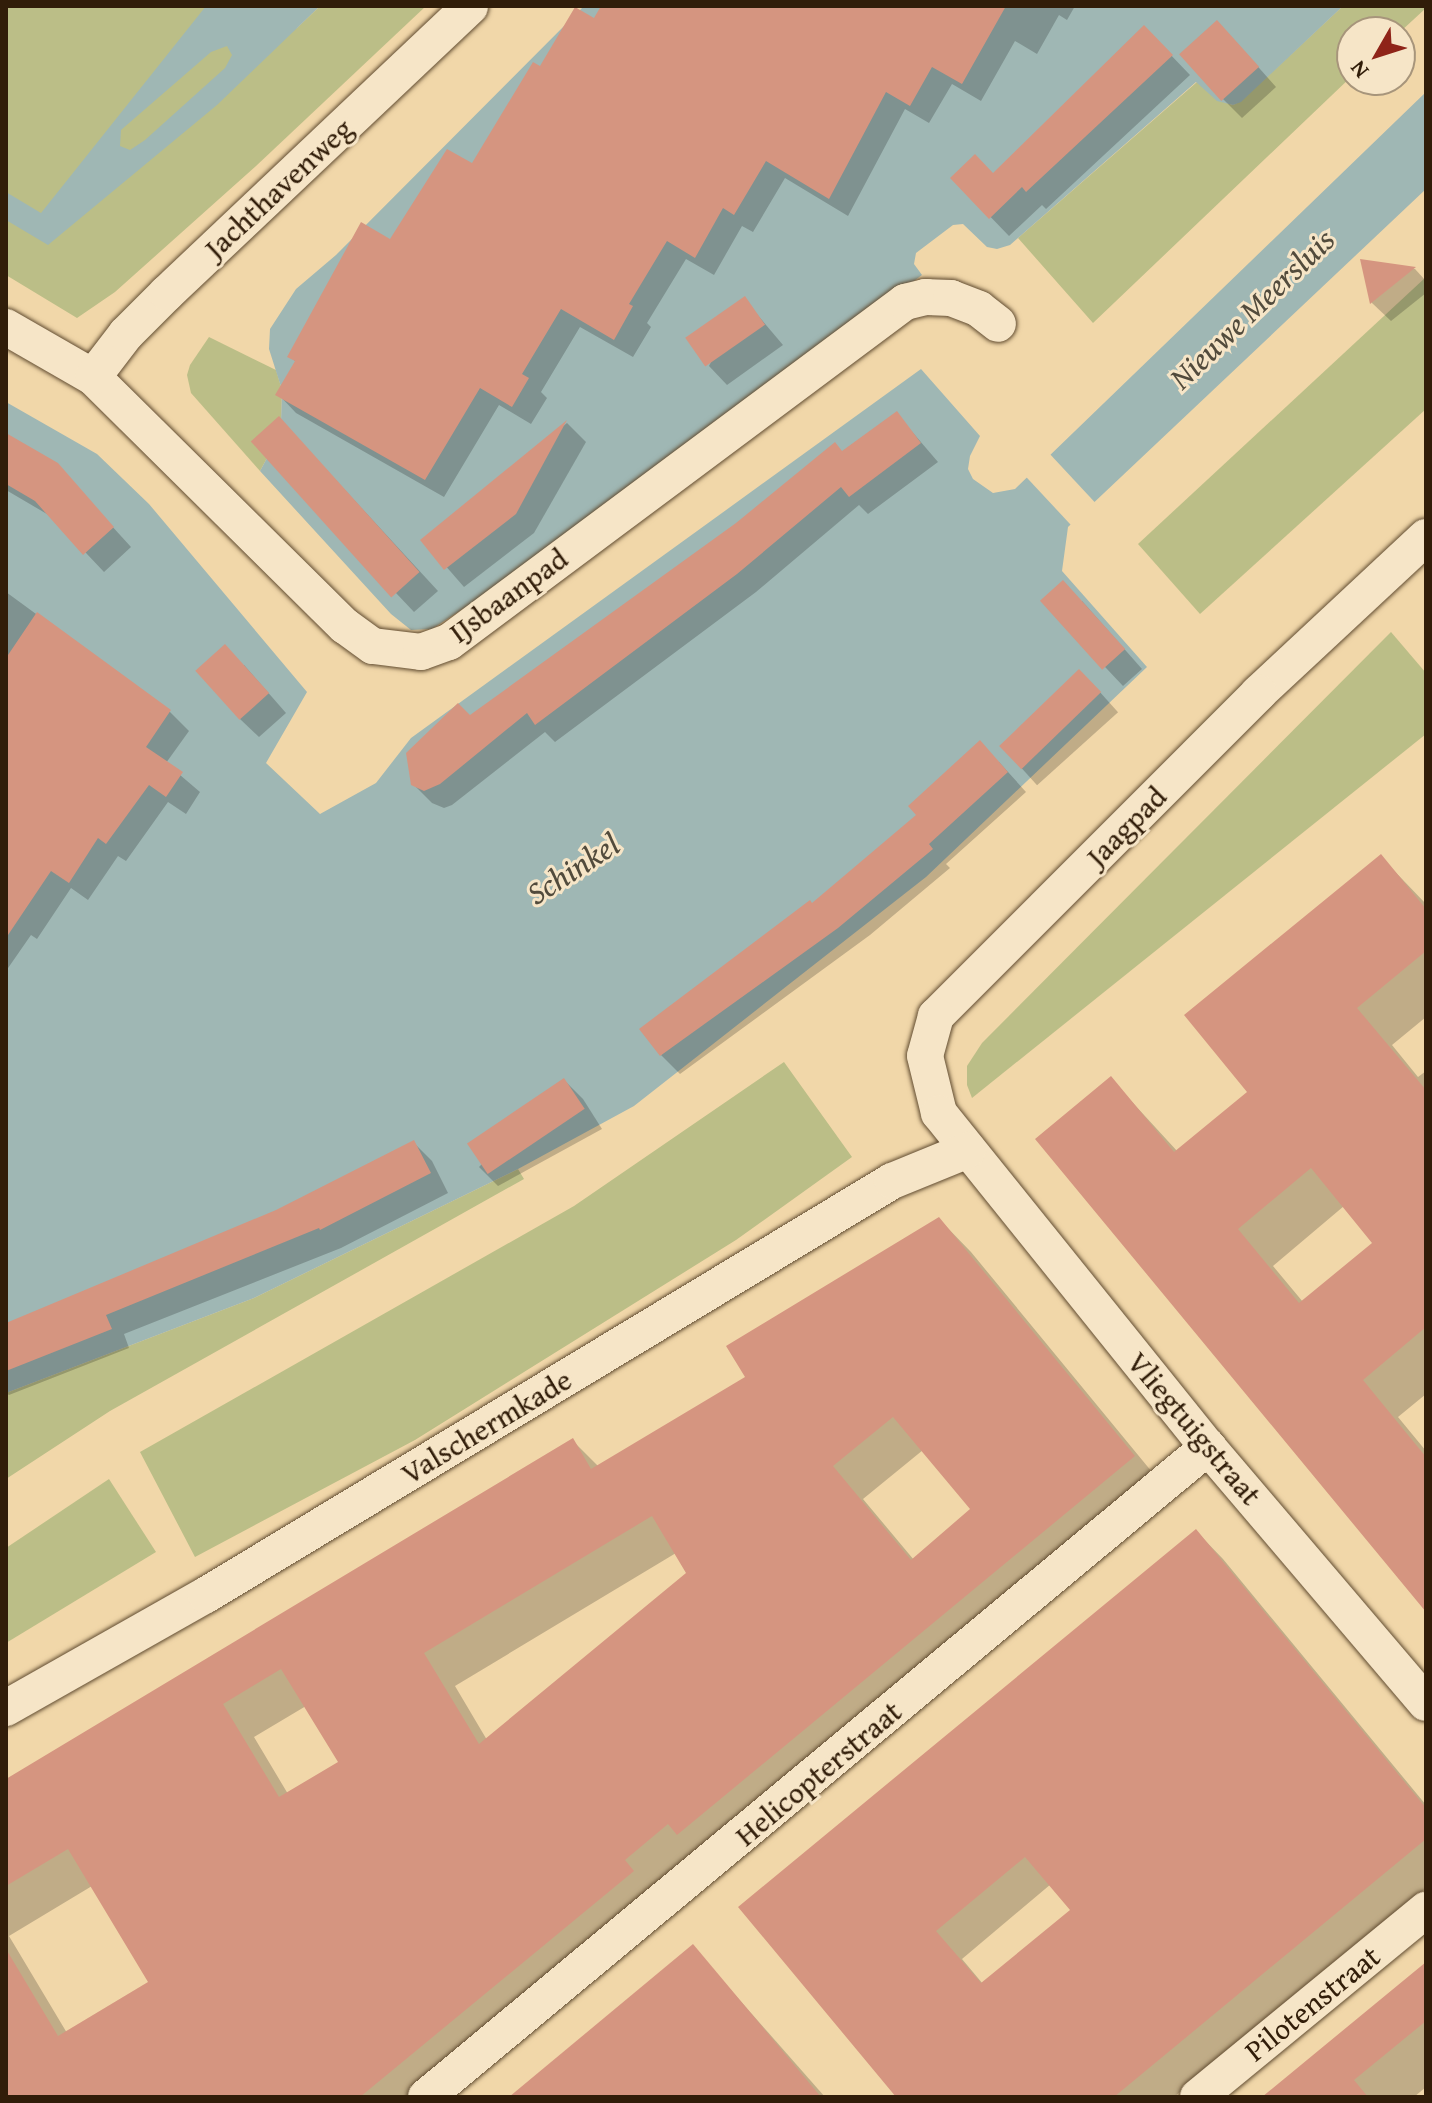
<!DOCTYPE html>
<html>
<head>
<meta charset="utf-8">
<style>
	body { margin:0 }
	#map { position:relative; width:1432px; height:2103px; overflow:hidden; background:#f1d7a9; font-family:"Gentium Book Plus",serif }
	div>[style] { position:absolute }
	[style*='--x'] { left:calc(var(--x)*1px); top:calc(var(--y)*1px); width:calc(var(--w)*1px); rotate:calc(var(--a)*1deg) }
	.green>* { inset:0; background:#bbbe87 }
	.water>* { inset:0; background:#9fb7b4 }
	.pier>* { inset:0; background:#f1d7a9; transform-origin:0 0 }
	.shadow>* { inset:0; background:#0003; transform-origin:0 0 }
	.building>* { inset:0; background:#d59580; transform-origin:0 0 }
	.roads { filter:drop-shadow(0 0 2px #614c31) drop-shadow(0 0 2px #614c31) }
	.street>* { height:36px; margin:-18px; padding:0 18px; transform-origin:18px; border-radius:18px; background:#f6e5c7 }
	span { translate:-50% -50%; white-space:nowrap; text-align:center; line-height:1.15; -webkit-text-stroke:6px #f6e5c7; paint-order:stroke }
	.street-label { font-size:30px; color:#311d09 }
	.water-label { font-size:32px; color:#524b3c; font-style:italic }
	.frame { position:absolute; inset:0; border:8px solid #311d09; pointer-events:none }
	.north { position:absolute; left:1336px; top:16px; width:80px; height:80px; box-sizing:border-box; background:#f6e5c7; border:2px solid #a7957b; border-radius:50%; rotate:231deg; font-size:22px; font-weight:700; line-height:32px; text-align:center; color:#311d09 }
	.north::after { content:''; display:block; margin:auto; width:28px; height:36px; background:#8f2418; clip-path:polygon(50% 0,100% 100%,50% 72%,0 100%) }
</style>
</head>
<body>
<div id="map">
	<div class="green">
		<div style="clip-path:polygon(6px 6px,315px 6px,296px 29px,320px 6px,426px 6px,256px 166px,115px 292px,77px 318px,6px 275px)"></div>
		<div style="clip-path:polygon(1343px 6px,1426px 8px,1400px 32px,1352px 32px,1352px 76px,1093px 323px,1018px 238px,1197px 82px,1217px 100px,1233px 105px,1241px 101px)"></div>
		<div style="clip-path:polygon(1426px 277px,1426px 409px,1200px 614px,1138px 544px)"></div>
		<div style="clip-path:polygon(209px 337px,276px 370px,282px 390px,281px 421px,274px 445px,260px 471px,191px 393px,187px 375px,190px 365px)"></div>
		<div style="clip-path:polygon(1391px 632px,1426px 673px,1426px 734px,972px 1098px,967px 1085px,967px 1066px,982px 1043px)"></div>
		<div style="clip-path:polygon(784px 1062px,852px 1157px,736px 1240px,415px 1440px,195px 1557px,140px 1452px,574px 1206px)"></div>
		<div style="clip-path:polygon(518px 1169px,524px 1179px,110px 1411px,6px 1479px,6px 1393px,254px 1298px)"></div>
		<div style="clip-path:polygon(109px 1479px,156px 1552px,6px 1643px,6px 1548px)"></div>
	</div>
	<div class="water">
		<div style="clip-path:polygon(evenodd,206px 6px,320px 6px,217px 105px,48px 245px,6px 220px,6px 192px,41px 213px,206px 6px,227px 46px,232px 55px,225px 68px,145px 140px,130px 150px,120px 146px,121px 130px,211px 52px,227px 46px)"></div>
		<div style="clip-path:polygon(584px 6px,1343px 6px,1241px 102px,1233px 105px,1217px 101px,1196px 82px,1010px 245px,997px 249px,987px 247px,963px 224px,953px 225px,916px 253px,914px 264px,922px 275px,513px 576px,432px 629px,411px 630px,391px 614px,260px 471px,274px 445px,281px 421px,282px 390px,269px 349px,270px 329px,296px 289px,336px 255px)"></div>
		<div style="clip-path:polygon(1426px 92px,1426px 189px,1068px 527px,1062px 571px,1147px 667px,926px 877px,634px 1106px,518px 1169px,254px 1298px,6px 1393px,6px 402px,97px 454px,149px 504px,307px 692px,266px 763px,320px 814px,376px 783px,411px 738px,921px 369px,980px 436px,970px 456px,968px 469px,973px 479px,993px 493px,1015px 489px)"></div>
	</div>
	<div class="pier">
		<div style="left:1048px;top:452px;width:70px;height:33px;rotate:47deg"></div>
	</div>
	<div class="shadow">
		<div style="clip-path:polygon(603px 6px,1075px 6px,1067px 20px,1059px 15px,1037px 54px,1015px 41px,981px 101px,952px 84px,929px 123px,905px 109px,848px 216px,785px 178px,753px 232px,742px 226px,714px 275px,686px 259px,647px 323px,651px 327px,633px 357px,580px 327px,541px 392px,547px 398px,531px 424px,499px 405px,444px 497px,296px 413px,278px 394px,297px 363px,290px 356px,391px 242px,472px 166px,541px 69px,594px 21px)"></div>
		<div style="clip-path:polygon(1144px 27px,1190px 75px,1046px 209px,1042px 205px,1009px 236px,953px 178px,993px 175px)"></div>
		<div style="clip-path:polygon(1236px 42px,1276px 87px,1242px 118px,1223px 99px)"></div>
		<div style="clip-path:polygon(1363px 261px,1415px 269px,1426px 281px,1426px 293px,1391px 321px,1372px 303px)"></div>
		<div style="clip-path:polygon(744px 299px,783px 345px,727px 385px,709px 366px)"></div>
		<div style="clip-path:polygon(896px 413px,938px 462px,868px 514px,859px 505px,756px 592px,555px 742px,545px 732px,452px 805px,444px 808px,432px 803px,413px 784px,470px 718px)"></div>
		<div style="clip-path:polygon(567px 423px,586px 442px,534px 533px,464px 587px,423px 540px)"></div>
		<div style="clip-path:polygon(6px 436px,68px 478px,131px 547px,104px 572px,52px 517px,6px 490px)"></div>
		<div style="clip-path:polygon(297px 438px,438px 591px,414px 612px,396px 593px)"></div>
		<div style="clip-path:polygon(6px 592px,170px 712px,189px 731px,166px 763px,200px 792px,186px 814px,168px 802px,126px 861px,118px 856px,88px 900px,71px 888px,37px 939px,31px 935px,6px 971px)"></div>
		<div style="clip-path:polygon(1042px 600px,1082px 601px,1142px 669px,1123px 686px)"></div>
		<div style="clip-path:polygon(244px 665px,286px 713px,259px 737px,240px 719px)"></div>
		<div style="left:1098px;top:690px;width:30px;height:109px;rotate:48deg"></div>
		<div style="clip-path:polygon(999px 762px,1026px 792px,946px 864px,950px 868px,870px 935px,680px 1074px,661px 1055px,812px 905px,919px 815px)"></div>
		<div style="clip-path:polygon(evenodd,1381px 857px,1426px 904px,1426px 1017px,1392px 1045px,1418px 1077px,1426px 1071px,1426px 1394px,1398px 1417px,1426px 1451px,1426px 1609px,1111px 1079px,1178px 1152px,1250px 1092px,1381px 857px,1344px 1206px,1374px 1243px,1303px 1302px,1273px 1266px,1344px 1206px)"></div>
		<div style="clip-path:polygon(564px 1080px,583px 1099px,602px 1129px,498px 1186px,479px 1167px)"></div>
		<div style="clip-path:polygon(413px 1142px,432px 1161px,448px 1193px,341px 1248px,124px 1334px,129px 1348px,9px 1395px,6px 1393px,6px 1325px,277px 1212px)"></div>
		<div style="clip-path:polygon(evenodd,939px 1219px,971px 1252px,1166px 1489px,431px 2097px,6px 2097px,6px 1782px,573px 1441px,599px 1467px,748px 1378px,939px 1219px,923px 1450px,972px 1509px,914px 1560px,863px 1499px,923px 1450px,939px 1219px,676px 1553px,688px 1574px,487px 1740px,455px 1686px,676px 1553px,939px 1219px,306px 1706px,340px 1762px,288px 1794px,254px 1737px,306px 1706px,939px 1219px,92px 1886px,150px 1983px,67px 2033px,9px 1936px,92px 1886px)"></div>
		<div style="clip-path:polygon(evenodd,1196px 1531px,1223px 1559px,1426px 1805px,1426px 1888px,1174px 2097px,899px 2097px,741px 1908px,1196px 1531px,1051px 1884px,1073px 1910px,983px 1984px,962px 1959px,1051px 1884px)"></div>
		<div style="clip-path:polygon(693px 1947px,825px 2097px,512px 2097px)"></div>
		<div style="clip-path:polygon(1426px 1964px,1426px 2087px,1414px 2097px,1266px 2097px)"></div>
	</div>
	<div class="building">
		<div style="clip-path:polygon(601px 6px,1006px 6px,962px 84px,932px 67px,910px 106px,886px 92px,829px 199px,766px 161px,734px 215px,723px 208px,695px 258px,667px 241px,629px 304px,633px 306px,614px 340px,561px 309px,522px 374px,529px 378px,512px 407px,480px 388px,425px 480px,275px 395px,295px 361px,287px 357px,361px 222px,390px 239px,447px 149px,472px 163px,533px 62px,540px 66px,575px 7px,594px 18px)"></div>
		<div style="left:1217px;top:20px;width:63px;height:51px;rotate:48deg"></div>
		<div style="clip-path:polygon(1144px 25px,1173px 55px,1026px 192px,1022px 187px,989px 219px,950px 178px,975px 154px,993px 173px)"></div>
		<div style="clip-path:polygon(1360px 259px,1416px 267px,1370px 304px)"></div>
		<div style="left:745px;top:296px;width:35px;height:73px;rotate:55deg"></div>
		<div style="clip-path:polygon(897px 411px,921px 443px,849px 497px,841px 487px,737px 574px,535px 725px,527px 713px,440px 784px,424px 791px,411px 785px,406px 753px,458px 703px,470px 715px,736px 523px,835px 442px,842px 451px)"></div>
		<div style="left:279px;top:416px;width:210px;height:38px;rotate:48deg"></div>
		<div style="clip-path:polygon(567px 420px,516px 514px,444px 570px,420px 540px)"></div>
		<div style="clip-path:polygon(6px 433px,58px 463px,114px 527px,83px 555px,35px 501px,6px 484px)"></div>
		<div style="left:1063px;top:580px;width:93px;height:31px;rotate:48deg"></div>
		<div style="clip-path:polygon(37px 612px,171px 710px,146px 747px,183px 772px,166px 797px,149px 785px,106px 844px,98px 838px,69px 883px,51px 871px,6px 938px,6px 658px)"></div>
		<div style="left:225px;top:644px;width:66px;height:40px;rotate:48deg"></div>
		<div style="left:1079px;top:669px;width:32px;height:111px;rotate:46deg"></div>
		<div style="clip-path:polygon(980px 740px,1008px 772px,929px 844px,933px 849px,838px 928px,660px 1056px,639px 1029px,810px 900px,812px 903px,916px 815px,908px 806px)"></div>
		<div style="clip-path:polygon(evenodd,1381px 854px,1426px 909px,1426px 951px,1357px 1008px,1426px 1090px,1426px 1327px,1363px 1380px,1426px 1457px,1426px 1612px,1035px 1139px,1111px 1076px,1174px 1152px,1247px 1092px,1184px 1015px,1381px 854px,1311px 1168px,1372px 1243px,1299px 1303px,1238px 1229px,1311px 1168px)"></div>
		<div style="left:564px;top:1078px;width:37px;height:117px;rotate:56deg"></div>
		<div style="clip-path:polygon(414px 1140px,431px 1173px,320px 1230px,319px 1228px,106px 1315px,112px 1329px,6px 1371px,6px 1323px,276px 1210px)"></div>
		<div style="clip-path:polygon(evenodd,939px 1217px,1135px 1456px,677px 1835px,668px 1824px,625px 1860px,634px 1871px,360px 2097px,6px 2097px,6px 1949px,58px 2036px,148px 1982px,68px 1849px,6px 1886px,6px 1779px,573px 1438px,591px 1469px,745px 1377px,726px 1346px,939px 1217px,893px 1417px,970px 1509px,911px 1560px,833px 1466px,893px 1417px,939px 1217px,652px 1516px,686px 1573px,479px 1744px,424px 1653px,652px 1516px,939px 1217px,281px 1669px,338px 1762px,279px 1797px,223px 1704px,281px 1669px)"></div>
		<div style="clip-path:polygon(evenodd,1196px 1529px,1426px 1808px,1426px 1839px,1114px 2097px,896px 2097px,738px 1907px,1196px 1529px,1025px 1857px,1070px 1910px,981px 1983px,936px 1931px,1025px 1857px)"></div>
		<div style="clip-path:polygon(693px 1944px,821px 2097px,509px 2097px,604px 2018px)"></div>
		<div style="clip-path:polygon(1426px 1962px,1426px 2021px,1354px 2080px,1368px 2097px,1262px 2097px)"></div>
	</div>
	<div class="roads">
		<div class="street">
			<div style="--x:6;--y:327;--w:100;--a:29.9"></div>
			<div style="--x:93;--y:377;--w:354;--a:44.7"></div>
			<div style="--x:345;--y:626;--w:34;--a:36"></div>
			<div style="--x:373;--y:646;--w:48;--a:7.1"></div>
			<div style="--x:421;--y:652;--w:30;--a:-20"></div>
			<div style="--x:449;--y:642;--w:569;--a:-36.71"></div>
			<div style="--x:905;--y:302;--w:21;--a:-14"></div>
			<div style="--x:925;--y:297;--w:26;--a:2"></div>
			<div style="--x:951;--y:298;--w:30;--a:21"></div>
			<div style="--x:979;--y:309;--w:24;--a:38"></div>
			<div style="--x:93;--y:377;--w:54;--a:-52.5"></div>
			<div style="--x:126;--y:334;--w:58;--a:-45"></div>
			<div style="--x:167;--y:293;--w:417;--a:-43.4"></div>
			<div style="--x:1426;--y:537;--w:229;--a:137"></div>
			<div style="--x:1259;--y:693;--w:457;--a:135"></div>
			<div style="--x:936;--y:1016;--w:41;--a:105.4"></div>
			<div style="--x:925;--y:1056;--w:59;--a:76.2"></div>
			<div style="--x:939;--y:1113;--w:429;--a:51.2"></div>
			<div style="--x:1208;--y:1447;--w:336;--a:49.6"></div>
			<div style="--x:6;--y:1708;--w:230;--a:-29.5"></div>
			<div style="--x:206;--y:1595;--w:801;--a:-31.11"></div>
			<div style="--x:892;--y:1181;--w:82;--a:-22.2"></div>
			<div style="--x:426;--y:2097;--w:1017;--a:-39.73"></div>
			<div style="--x:1198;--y:2097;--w:295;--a:-39.4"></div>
		</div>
	</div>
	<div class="street-label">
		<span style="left:278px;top:188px;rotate:-43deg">Jachthavenweg</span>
		<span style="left:508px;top:595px;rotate:-36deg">IJsbaanpad</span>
		<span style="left:1126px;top:826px;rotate:-45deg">Jaagpad</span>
		<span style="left:486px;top:1426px;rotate:-31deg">Valschermkade</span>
		<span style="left:1195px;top:1428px;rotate:50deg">Vliegtuigstraat</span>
		<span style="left:818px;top:1773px;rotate:-40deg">Helicopterstraat</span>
		<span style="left:1312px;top:2003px;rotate:-39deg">Pilotenstraat</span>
	</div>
	<div class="water-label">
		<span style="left:1252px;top:309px;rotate:-44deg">Nieuwe Meersluis</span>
		<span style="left:573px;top:869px;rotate:-33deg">Schinkel</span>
	</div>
	<div class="frame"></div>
	<div class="north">N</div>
</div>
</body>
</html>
